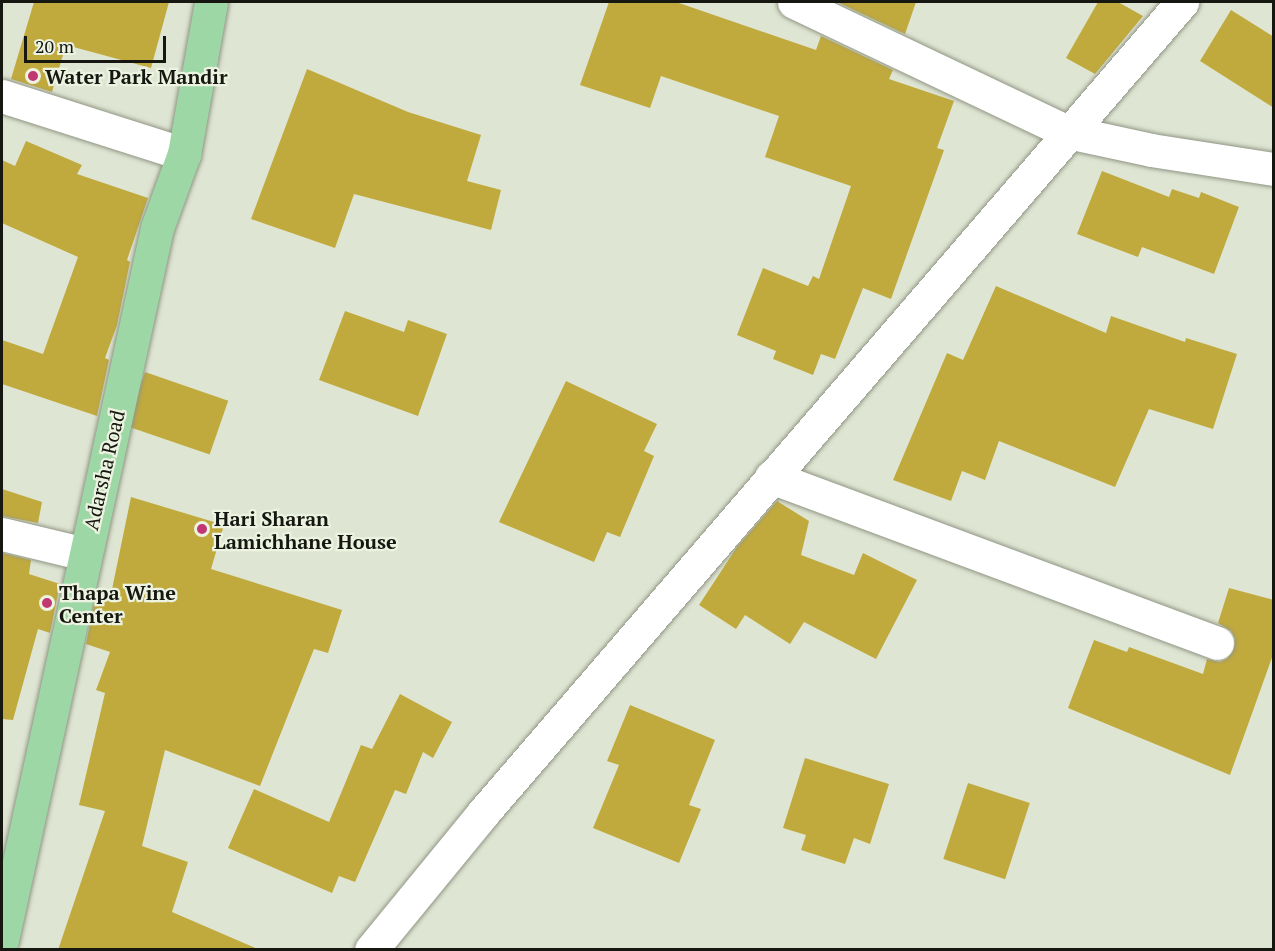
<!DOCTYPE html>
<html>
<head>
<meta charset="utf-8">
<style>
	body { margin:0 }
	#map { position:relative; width:1275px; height:951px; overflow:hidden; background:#dfe5d3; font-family:"PT Serif",serif }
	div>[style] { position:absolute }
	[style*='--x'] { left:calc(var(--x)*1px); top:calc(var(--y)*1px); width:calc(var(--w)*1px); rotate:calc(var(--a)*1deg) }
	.building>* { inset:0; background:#c1aa3d; transform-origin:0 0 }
	.roads { filter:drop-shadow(0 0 2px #909584) drop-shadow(0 0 2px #909584) }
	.minor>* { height:33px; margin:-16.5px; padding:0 16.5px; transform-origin:16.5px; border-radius:16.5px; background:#fff }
	.major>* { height:33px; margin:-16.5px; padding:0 16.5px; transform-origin:16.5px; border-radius:16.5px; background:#9dd7a5 }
	.dots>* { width:16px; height:16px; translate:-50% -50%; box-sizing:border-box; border:3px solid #ecf3e0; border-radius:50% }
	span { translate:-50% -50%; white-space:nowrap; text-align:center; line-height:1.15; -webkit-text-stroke:4.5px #ecf3e0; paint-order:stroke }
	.poi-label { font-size:20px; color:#151710; font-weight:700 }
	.left { translate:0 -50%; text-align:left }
	.street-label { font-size:20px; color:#151710 }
	.frame { position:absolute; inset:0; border:3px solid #151710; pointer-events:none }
	.scale { position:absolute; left:24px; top:36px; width:142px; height:27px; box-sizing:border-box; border:3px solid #151710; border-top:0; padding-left:8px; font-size:18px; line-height:21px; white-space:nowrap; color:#151710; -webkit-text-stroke:4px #ecf3e0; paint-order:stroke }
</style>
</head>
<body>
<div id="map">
	<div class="building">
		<div style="clip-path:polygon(34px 2px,169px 2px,151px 68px,66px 45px,52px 92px,11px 79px)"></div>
		<div style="clip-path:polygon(609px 2px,676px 2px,816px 50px,821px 36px,893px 70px,889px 79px,954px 101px,937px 148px,944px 150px,891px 299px,863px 288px,835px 359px,821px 354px,813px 375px,773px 359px,776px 351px,737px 335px,763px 268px,808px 286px,813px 276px,819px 279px,851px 186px,765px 157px,779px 116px,661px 76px,650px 108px,580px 85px)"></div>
		<div style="clip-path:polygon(837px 2px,916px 2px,905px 34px)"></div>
		<div style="clip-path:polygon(1098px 2px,1118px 2px,1143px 16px,1095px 74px,1066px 58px)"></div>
		<div style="clip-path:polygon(1231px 10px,1274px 37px,1274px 108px,1200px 61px)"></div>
		<div style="clip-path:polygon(307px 69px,408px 112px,481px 135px,467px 181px,501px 190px,491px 230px,354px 194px,335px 248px,251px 219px)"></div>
		<div style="clip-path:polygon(26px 141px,82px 165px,77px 174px,148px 198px,127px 260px,130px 262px,117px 325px,105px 358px,109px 360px,97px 416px,2px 384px,2px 340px,43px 354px,78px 257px,2px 223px,2px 160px,15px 166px)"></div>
		<div style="clip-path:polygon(1102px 171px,1169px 197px,1172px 189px,1199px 198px,1201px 192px,1239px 207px,1214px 274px,1142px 247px,1138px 257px,1077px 234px)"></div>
		<div style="clip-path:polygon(996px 286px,1106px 333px,1111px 316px,1185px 342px,1186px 338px,1237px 354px,1213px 429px,1149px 409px,1115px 487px,999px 441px,985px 480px,962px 471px,951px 501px,893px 480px,947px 353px,963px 360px)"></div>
		<div style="clip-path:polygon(345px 311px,404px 332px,408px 320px,447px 334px,418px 416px,319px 380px)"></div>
		<div style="left:145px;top:372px;width:88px;height:57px;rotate:19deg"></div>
		<div style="clip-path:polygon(566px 381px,657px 424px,644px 451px,654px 456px,620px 537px,607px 532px,594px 562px,499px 522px)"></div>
		<div style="clip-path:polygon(2px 489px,42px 502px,38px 523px,2px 516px)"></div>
		<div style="clip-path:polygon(131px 497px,224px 525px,211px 569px,342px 610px,328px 653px,314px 649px,260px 786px,165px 750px,142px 846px,188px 862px,172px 912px,260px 950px,58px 950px,105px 811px,79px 805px,105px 693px,96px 690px,110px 652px,86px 644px,96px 595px,110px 599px)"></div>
		<div style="clip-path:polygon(777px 501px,809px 521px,801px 555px,854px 575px,863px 553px,917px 580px,876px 659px,804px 622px,790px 644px,745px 615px,736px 629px,699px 605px,737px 547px)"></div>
		<div style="clip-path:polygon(2px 553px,31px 560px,29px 574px,60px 584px,50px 633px,38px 629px,13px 720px,2px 719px)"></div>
		<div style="clip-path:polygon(1229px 588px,1274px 600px,1274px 652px,1230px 775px,1068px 708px,1094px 640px,1127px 652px,1129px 647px,1203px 674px,1207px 659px,1220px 662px,1228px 658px,1235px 639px,1231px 631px,1218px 623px)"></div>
		<div style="clip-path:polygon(400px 694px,452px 722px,433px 758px,423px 752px,406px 794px,395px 790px,355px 882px,339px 876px,332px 893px,228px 848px,254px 789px,329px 822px,361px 745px,372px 749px)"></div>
		<div style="clip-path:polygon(630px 705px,715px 740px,689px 805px,701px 809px,679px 863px,593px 828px,619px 765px,607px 761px)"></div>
		<div style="clip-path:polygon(805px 758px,889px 784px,870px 844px,854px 838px,845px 864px,801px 850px,806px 835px,783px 828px)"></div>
		<div style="left:968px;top:783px;width:65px;height:80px;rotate:18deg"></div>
	</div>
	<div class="roads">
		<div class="minor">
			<div style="--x:794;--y:2;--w:303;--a:25.4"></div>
			<div style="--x:1068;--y:132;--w:85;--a:12.2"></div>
			<div style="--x:1151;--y:150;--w:124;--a:8.8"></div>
			<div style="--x:2;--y:96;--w:191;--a:17.7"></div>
			<div style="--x:771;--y:477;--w:476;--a:20.4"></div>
			<div style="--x:2;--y:534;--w:85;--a:13.5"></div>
			<div style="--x:371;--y:950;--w:177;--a:-50.7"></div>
			<div style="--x:483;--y:813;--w:1071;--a:-49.24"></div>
		</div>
		<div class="major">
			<div style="--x:2;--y:940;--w:729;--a:-77.72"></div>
			<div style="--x:157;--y:228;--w:79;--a:-70"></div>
			<div style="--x:184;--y:154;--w:154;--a:-79.9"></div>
		</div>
	</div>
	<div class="dots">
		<div style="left:33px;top:76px;background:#c13771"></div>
		<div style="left:202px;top:529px;background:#c13771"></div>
		<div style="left:47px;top:603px;background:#c13771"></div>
	</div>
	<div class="poi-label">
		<span class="left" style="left:45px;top:76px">Water Park Mandir</span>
		<span class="left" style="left:214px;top:530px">Hari Sharan<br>Lamichhane House</span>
		<span class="left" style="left:59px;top:604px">Thapa Wine<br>Center</span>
	</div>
	<div class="street-label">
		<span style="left:104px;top:470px;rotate:-77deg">Adarsha Road</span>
	</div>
	<div class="frame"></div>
	<div class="scale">20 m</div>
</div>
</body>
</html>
